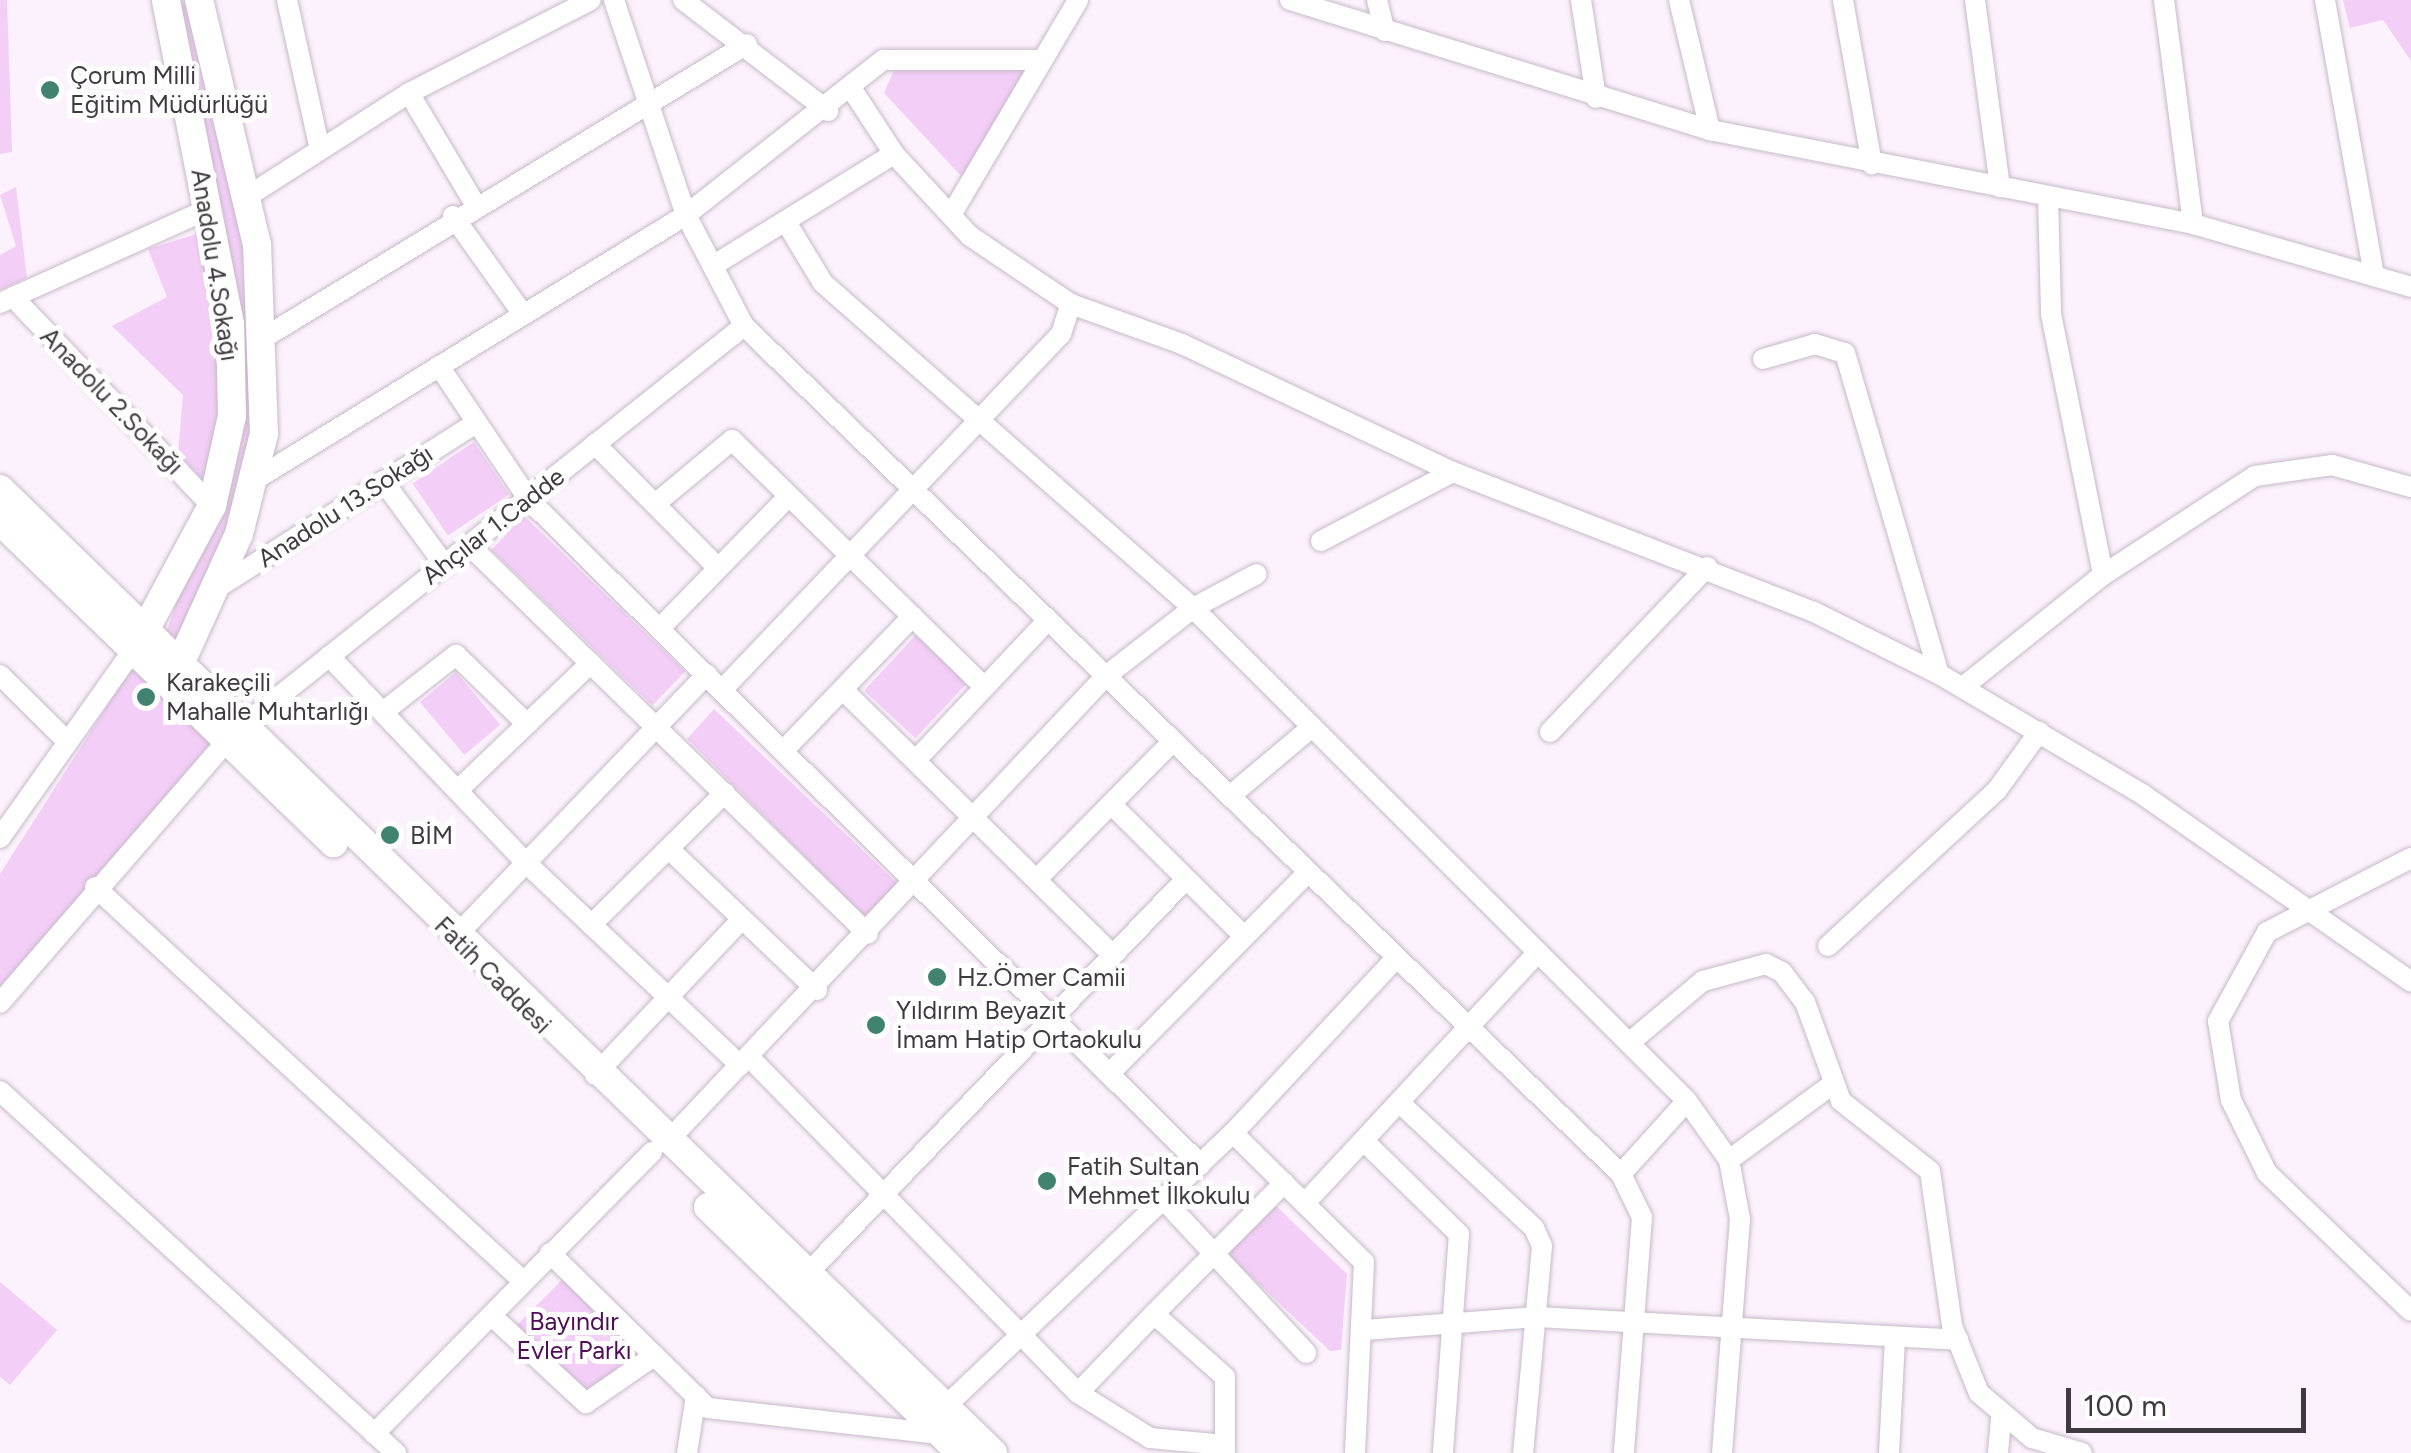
<!DOCTYPE html>
<html>
<head>
<meta charset="utf-8">
<style>
	body { margin:0 }
	#map { position:relative; width:2411px; height:1453px; overflow:hidden; background:#fcf2fd; font-family:Figtree,sans-serif }
	div>[style] { position:absolute }
	[style*='--x'] { left:calc(var(--x)*1px); top:calc(var(--y)*1px); width:calc(var(--w)*1px); rotate:calc(var(--a)*1deg) }
	.green>* { inset:0; background:#f3cef7; transform-origin:0 0 }
	.roads { filter:drop-shadow(0 0 2px #c6bac8) drop-shadow(0 0 2px #c6bac8) }
	.street>* { height:20px; margin:-10px; padding:0 10px; transform-origin:10px; border-radius:10px; background:#fff }
	.secondary>* { height:28px; margin:-14px; padding:0 14px; transform-origin:14px; border-radius:14px; background:#fff }
	.dots>* { width:28px; height:28px; translate:-50% -50%; box-sizing:border-box; border:5px solid #fff; border-radius:50% }
	span { translate:-50% -50%; white-space:nowrap; text-align:center; line-height:1.15; -webkit-text-stroke:10px #fff; paint-order:stroke }
	.poi-label { font-size:25px; color:#3f3a3f }
	.left { translate:0 -50%; text-align:left }
	.street-label { font-size:25px; color:#3f3a3f }
	.park-label { font-size:25px; color:#4d0e55 }
	.scale { position:absolute; left:2066px; top:1388px; width:240px; height:45px; box-sizing:border-box; border:5px solid #3f3a3f; border-top:0; padding-left:12px; font-size:30px; line-height:35px; white-space:nowrap; color:#3f3a3f; -webkit-text-stroke:8px #fff; paint-order:stroke }
</style>
</head>
<body>
<div id="map">
	<div class="green">
		<div style="clip-path:polygon(0 0,7px 0,12px 152px,0 154px)"></div>
		<div style="clip-path:polygon(192px 0,249px 242px,254px 463px,180px 645px,166px 633px,236px 431px,177px 7px)"></div>
		<div style="clip-path:polygon(2343px 0,2411px 0,2411px 61px,2383px 20px,2350px 28px)"></div>
		<div style="clip-path:polygon(895px 68px,1026px 69px,964px 179px,884px 93px)"></div>
		<div style="clip-path:polygon(16px 187px,27px 278px,0 290px,0 255px,16px 246px,0 195px)"></div>
		<div style="clip-path:polygon(203px 232px,223px 398px,208px 485px,178px 454px,183px 395px,112px 326px,167px 297px,148px 249px)"></div>
		<div style="left:474px;top:442px;width:63px;height:74px;rotate:56deg"></div>
		<div style="left:524px;top:516px;width:224px;height:47px;rotate:44deg"></div>
		<div style="left:916px;top:635px;width:70px;height:76px;rotate:43deg"></div>
		<div style="clip-path:polygon(135px 662px,214px 739px,0 991px,0 874px)"></div>
		<div style="left:456px;top:672px;width:69px;height:47px;rotate:50deg"></div>
		<div style="clip-path:polygon(714px 709px,898px 884px,867px 919px,687px 739px)"></div>
		<div style="clip-path:polygon(1276px 1206px,1347px 1274px,1341px 1350px,1330px 1351px,1232px 1259px,1230px 1250px)"></div>
		<div style="left:563px;top:1279px;width:101px;height:65px;rotate:45deg"></div>
		<div style="clip-path:polygon(0 1282px,57px 1330px,10px 1385px,0 1377px)"></div>
	</div>
	<div class="roads">
		<div class="street">
			<div style="--x:287;--y:0;--w:148;--a:77.6"></div>
			<div style="--x:614;--y:0;--w:227;--a:71.5"></div>
			<div style="--x:686;--y:215;--w:125;--a:62.4"></div>
			<div style="--x:744;--y:326;--w:1220;--a:44.04"></div>
			<div style="--x:1621;--y:1174;--w:48;--a:64"></div>
			<div style="--x:1642;--y:1217;--w:237;--a:94.4"></div>
			<div style="--x:683;--y:0;--w:183;--a:37.4"></div>
			<div style="--x:1290;--y:0;--w:440;--a:17.2"></div>
			<div style="--x:1710;--y:130;--w:492;--a:11"></div>
			<div style="--x:2193;--y:224;--w:227;--a:16.1"></div>
			<div style="--x:1377;--y:0;--w:32;--a:76"></div>
			<div style="--x:1581;--y:0;--w:99;--a:81.3"></div>
			<div style="--x:1679;--y:0;--w:134;--a:76.6"></div>
			<div style="--x:1843;--y:0;--w:167;--a:80"></div>
			<div style="--x:1975;--y:0;--w:189;--a:82.4"></div>
			<div style="--x:2164;--y:0;--w:226;--a:82.6"></div>
			<div style="--x:2325;--y:0;--w:280;--a:79.9"></div>
			<div style="--x:853;--y:91;--w:75;--a:56.9"></div>
			<div style="--x:894;--y:154;--w:112;--a:47.2"></div>
			<div style="--x:970;--y:236;--w:122;--a:34"></div>
			<div style="--x:1071;--y:304;--w:118;--a:19.8"></div>
			<div style="--x:1182;--y:344;--w:300;--a:25.3"></div>
			<div style="--x:1453;--y:472;--w:387;--a:21.2"></div>
			<div style="--x:1814;--y:612;--w:140;--a:26.4"></div>
			<div style="--x:1939;--y:674;--w:236;--a:30.6"></div>
			<div style="--x:2142;--y:794;--w:328;--a:34.9"></div>
			<div style="--x:409;--y:93;--w:129;--a:59.3"></div>
			<div style="--x:2048;--y:196;--w:118;--a:88.5"></div>
			<div style="--x:2051;--y:314;--w:266;--a:78.7"></div>
			<div style="--x:245;--y:198;--w:195;--a:-32.6"></div>
			<div style="--x:409;--y:93;--w:204;--a:-27.1"></div>
			<div style="--x:951;--y:215;--w:250;--a:-59.4"></div>
			<div style="--x:453;--y:216;--w:120;--a:54.5"></div>
			<div style="--x:786;--y:222;--w:71;--a:58.8"></div>
			<div style="--x:823;--y:283;--w:492;--a:41.3"></div>
			<div style="--x:1193;--y:608;--w:698;--a:44.94"></div>
			<div style="--x:1687;--y:1101;--w:72;--a:54.6"></div>
			<div style="--x:1729;--y:1160;--w:60;--a:79.4"></div>
			<div style="--x:1740;--y:1219;--w:235;--a:94.4"></div>
			<div style="--x:714;--y:265;--w:211;--a:-31.7"></div>
			<div style="--x:13;--y:297;--w:289;--a:46.4"></div>
			<div style="--x:0;--y:303;--w:228;--a:-24.3"></div>
			<div style="--x:265;--y:337;--w:564;--a:-31.29"></div>
			<div style="--x:1763;--y:359;--w:54;--a:-16.1"></div>
			<div style="--x:1815;--y:344;--w:31;--a:17"></div>
			<div style="--x:1845;--y:353;--w:334;--a:73.7"></div>
			<div style="--x:439;--y:366;--w:161;--a:56.1"></div>
			<div style="--x:529;--y:500;--w:945;--a:44.7"></div>
			<div style="--x:595;--y:444;--w:172;--a:45.2"></div>
			<div style="--x:256;--y:479;--w:505;--a:-31.55"></div>
			<div style="--x:686;--y:215;--w:251;--a:-38.2"></div>
			<div style="--x:883;--y:60;--w:157;--a:0"></div>
			<div style="--x:383;--y:481;--w:103;--a:53.7"></div>
			<div style="--x:655;--y:504;--w:100;--a:-39.7"></div>
			<div style="--x:732;--y:440;--w:353;--a:44.4"></div>
			<div style="--x:1321;--y:541;--w:149;--a:-27.6"></div>
			<div style="--x:469;--y:545;--w:557;--a:44.27"></div>
			<div style="--x:217;--y:588;--w:305;--a:-32.5"></div>
			<div style="--x:662;--y:626;--w:180;--a:-45.7"></div>
			<div style="--x:329;--y:656;--w:282;--a:46.4"></div>
			<div style="--x:523;--y:860;--w:299;--a:43.4"></div>
			<div style="--x:0;--y:675;--w:93;--a:44.6"></div>
			<div style="--x:1963;--y:687;--w:179;--a:-38.7"></div>
			<div style="--x:2103;--y:575;--w:181;--a:-33.1"></div>
			<div style="--x:2255;--y:476;--w:78;--a:-8.1"></div>
			<div style="--x:2332;--y:465;--w:82;--a:15.6"></div>
			<div style="--x:722;--y:690;--w:492;--a:-46.4"></div>
			<div style="--x:1061;--y:334;--w:32;--a:-72"></div>
			<div style="--x:843;--y:690;--w:377;--a:44.5"></div>
			<div style="--x:383;--y:712;--w:93;--a:-38"></div>
			<div style="--x:456;--y:655;--w:99;--a:44.2"></div>
			<div style="--x:242;--y:726;--w:642;--a:-38.55"></div>
			<div style="--x:1550;--y:732;--w:228;--a:-46.4"></div>
			<div style="--x:783;--y:751;--w:187;--a:-46.1"></div>
			<div style="--x:916;--y:760;--w:192;--a:-46.7"></div>
			<div style="--x:459;--y:789;--w:182;--a:-43.7"></div>
			<div style="--x:1230;--y:796;--w:107;--a:-40.1"></div>
			<div style="--x:1112;--y:805;--w:186;--a:44.8"></div>
			<div style="--x:0;--y:838;--w:230;--a:-54.7"></div>
			<div style="--x:670;--y:850;--w:203;--a:43.6"></div>
			<div style="--x:2411;--y:858;--w:162;--a:152.8"></div>
			<div style="--x:2267;--y:932;--w:102;--a:118.8"></div>
			<div style="--x:2218;--y:1021;--w:80;--a:80.7"></div>
			<div style="--x:2231;--y:1100;--w:81;--a:63.7"></div>
			<div style="--x:2267;--y:1173;--w:199;--a:43.8"></div>
			<div style="--x:1038;--y:878;--w:192;--a:-45.4"></div>
			<div style="--x:95;--y:887;--w:582;--a:42.63"></div>
			<div style="--x:591;--y:925;--w:188;--a:-44.6"></div>
			<div style="--x:455;--y:937;--w:364;--a:-46.2"></div>
			<div style="--x:1828;--y:946;--w:230;--a:-42.7"></div>
			<div style="--x:1997;--y:790;--w:72;--a:-54.1"></div>
			<div style="--x:0;--y:1003;--w:347;--a:-49.1"></div>
			<div style="--x:1629;--y:1043;--w:97;--a:-40"></div>
			<div style="--x:1703;--y:981;--w:65;--a:-15.1"></div>
			<div style="--x:1766;--y:964;--w:18;--a:27"></div>
			<div style="--x:1782;--y:972;--w:38;--a:53"></div>
			<div style="--x:1805;--y:1002;--w:105;--a:70"></div>
			<div style="--x:1841;--y:1101;--w:113;--a:38.2"></div>
			<div style="--x:1930;--y:1171;--w:157;--a:81.9"></div>
			<div style="--x:1952;--y:1326;--w:72;--a:68.1"></div>
			<div style="--x:1979;--y:1393;--w:70;--a:40.3"></div>
			<div style="--x:2032;--y:1438;--w:52;--a:16.7"></div>
			<div style="--x:749;--y:1057;--w:470;--a:45.6"></div>
			<div style="--x:1078;--y:1393;--w:85;--a:32"></div>
			<div style="--x:1150;--y:1438;--w:75;--a:5.3"></div>
			<div style="--x:1225;--y:1445;--w:8;--a:90"></div>
			<div style="--x:1110;--y:1073;--w:282;--a:-45.4"></div>
			<div style="--x:595;--y:1075;--w:214;--a:-46.7"></div>
			<div style="--x:0;--y:1091;--w:537;--a:42.43"></div>
			<div style="--x:1401;--y:1104;--w:182;--a:43"></div>
			<div style="--x:1534;--y:1228;--w:20;--a:66"></div>
			<div style="--x:1542;--y:1246;--w:208;--a:95.2"></div>
			<div style="--x:1233;--y:1133;--w:184;--a:44.6"></div>
			<div style="--x:1364;--y:1262;--w:191;--a:92.7"></div>
			<div style="--x:1364;--y:1141;--w:133;--a:44.4"></div>
			<div style="--x:1459;--y:1234;--w:220;--a:94.2"></div>
			<div style="--x:666;--y:1143;--w:642;--a:-46.71"></div>
			<div style="--x:1106;--y:676;--w:110;--a:-38"></div>
			<div style="--x:1193;--y:608;--w:72;--a:-28"></div>
			<div style="--x:1729;--y:1160;--w:125;--a:-36.2"></div>
			<div style="--x:1621;--y:1174;--w:98;--a:-47.9"></div>
			<div style="--x:1164;--y:1200;--w:209;--a:47.1"></div>
			<div style="--x:1305;--y:1203;--w:342;--a:-47.1"></div>
			<div style="--x:550;--y:1253;--w:221;--a:44.5"></div>
			<div style="--x:708;--y:1408;--w:233;--a:6.4"></div>
			<div style="--x:807;--y:1274;--w:547;--a:-46.18"></div>
			<div style="--x:493;--y:1317;--w:127;--a:42.8"></div>
			<div style="--x:586;--y:1403;--w:83;--a:-34.7"></div>
			<div style="--x:1364;--y:1330;--w:173;--a:-4.3"></div>
			<div style="--x:1537;--y:1317;--w:422;--a:3.1"></div>
			<div style="--x:1078;--y:1393;--w:110;--a:-46.1"></div>
			<div style="--x:946;--y:1406;--w:396;--a:-43.6"></div>
			<div style="--x:1233;--y:1133;--w:238;--a:-47"></div>
			<div style="--x:374;--y:1434;--w:396;--a:-45.4"></div>
			<div style="--x:1225;--y:1445;--w:68;--a:-90"></div>
			<div style="--x:1225;--y:1377;--w:95;--a:-138.4"></div>
			<div style="--x:1154;--y:1314;--w:185;--a:-45.2"></div>
			<div style="--x:687;--y:1453;--w:58;--a:-81"></div>
			<div style="--x:1889;--y:1453;--w:113;--a:-87"></div>
			<div style="--x:1998;--y:1453;--w:36;--a:-85"></div>
		</div>
		<div class="secondary">
			<div style="--x:0;--y:489;--w:1384;--a:44.15"></div>
			<div style="--x:0;--y:521;--w:464;--a:44"></div>
			<div style="--x:137;--y:645;--w:158;--a:-61.7"></div>
			<div style="--x:212;--y:506;--w:92;--a:-77.5"></div>
			<div style="--x:232;--y:416;--w:92;--a:-91.2"></div>
			<div style="--x:230;--y:324;--w:330;--a:-101.2"></div>
			<div style="--x:180;--y:664;--w:143;--a:-65.6"></div>
			<div style="--x:239;--y:534;--w:103;--a:-76"></div>
			<div style="--x:264;--y:434;--w:189;--a:-92.1"></div>
			<div style="--x:257;--y:245;--w:252;--a:-103.3"></div>
			<div style="--x:708;--y:1207;--w:353;--a:44.2"></div>
		</div>
	</div>
	<div class="dots">
		<div style="left:50px;top:90px;background:#428270"></div>
		<div style="left:146px;top:697px;background:#428270"></div>
		<div style="left:390px;top:835px;background:#428270"></div>
		<div style="left:937px;top:977px;background:#428270"></div>
		<div style="left:876px;top:1025px;background:#428270"></div>
		<div style="left:1047px;top:1181px;background:#428270"></div>
	</div>
	<div class="poi-label">
		<span class="left" style="left:70px;top:90px">Çorum Milli<br>Eğitim Müdürlüğü</span>
		<span class="left" style="left:166px;top:697px">Karakeçili<br>Mahalle Muhtarlığı</span>
		<span class="left" style="left:410px;top:835px">BİM</span>
		<span class="left" style="left:957px;top:977px">Hz.Ömer Camii</span>
		<span class="left" style="left:896px;top:1025px">Yıldırım Beyazıt<br>İmam Hatip Ortaokulu</span>
		<span class="left" style="left:1067px;top:1181px">Fatih Sultan<br>Mehmet İlkokulu</span>
	</div>
	<div class="street-label">
		<span style="left:215px;top:265px;rotate:81deg">Anadolu 4.Sokağı</span>
		<span style="left:112px;top:401px;rotate:46deg">Anadolu 2.Sokağı</span>
		<span style="left:345px;top:506px;rotate:-33deg">Anadolu 13.Sokağı</span>
		<span style="left:493px;top:526px;rotate:-38deg">Ahçılar 1.Cadde</span>
		<span style="left:493px;top:975px;rotate:45deg">Fatih Caddesi</span>
	</div>
	<div class="park-label">
		<span style="left:574px;top:1336px">Bayındır<br>Evler Parkı</span>
	</div>
	<div class="scale">100 m</div>
</div>
</body>
</html>
